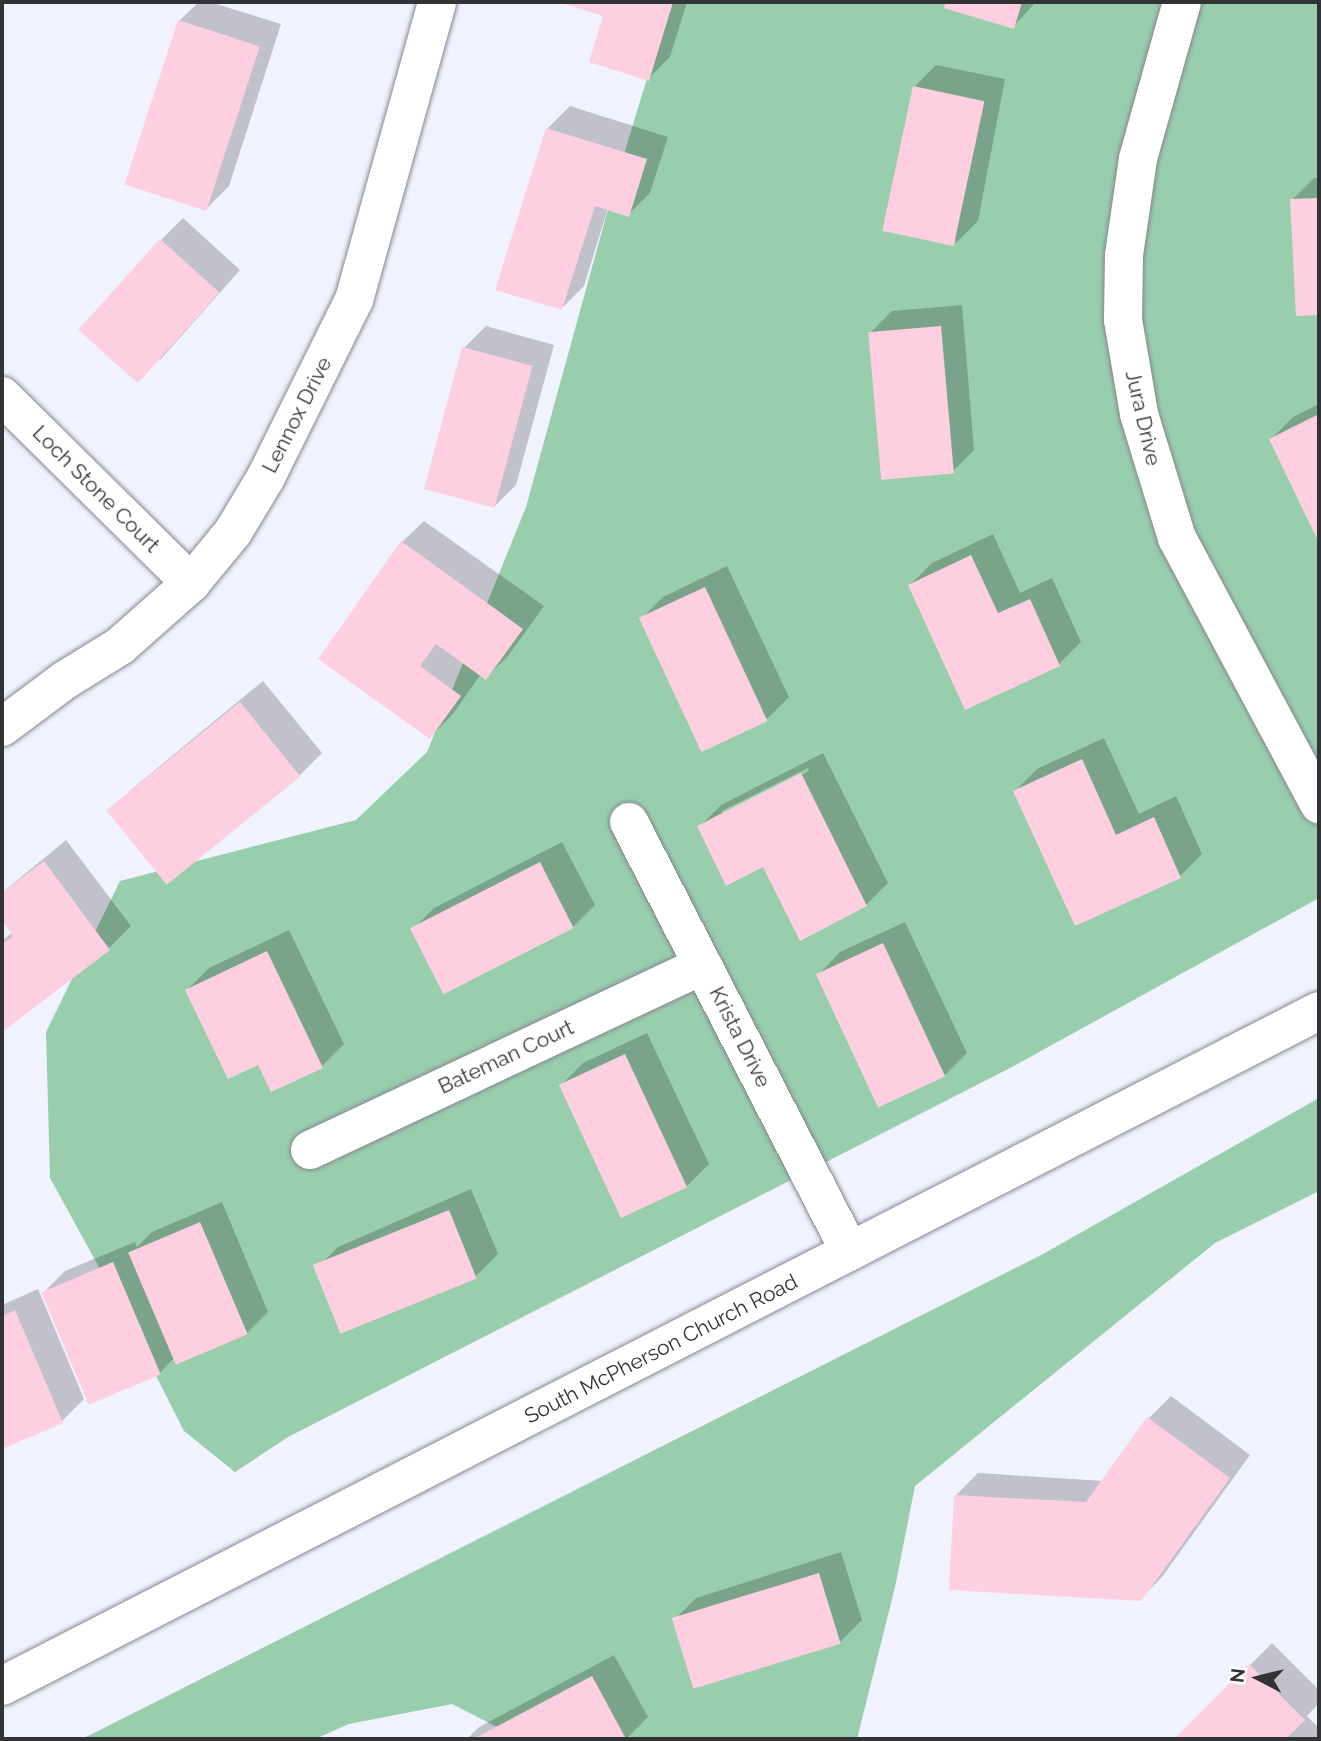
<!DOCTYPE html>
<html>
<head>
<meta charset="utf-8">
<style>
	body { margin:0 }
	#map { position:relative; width:1321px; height:1741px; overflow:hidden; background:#f0f2fd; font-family:Raleway,sans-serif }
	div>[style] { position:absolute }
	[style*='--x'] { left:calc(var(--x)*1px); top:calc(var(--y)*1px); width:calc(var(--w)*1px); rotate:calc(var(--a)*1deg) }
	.forest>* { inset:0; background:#99cead }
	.shadow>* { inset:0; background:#0003 }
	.building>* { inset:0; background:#fecfe1; transform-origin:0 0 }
	.roads { filter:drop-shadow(0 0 2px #868791) drop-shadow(0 0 2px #868791) }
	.minor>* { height:38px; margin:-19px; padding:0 19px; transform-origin:19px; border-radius:19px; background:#fff }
	.major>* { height:38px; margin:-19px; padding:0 19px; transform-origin:19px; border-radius:19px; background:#fff }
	span { translate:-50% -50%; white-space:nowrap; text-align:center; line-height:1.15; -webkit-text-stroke:5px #fff; paint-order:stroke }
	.street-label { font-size:21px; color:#323337 }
	.frame { position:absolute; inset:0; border:4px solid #323337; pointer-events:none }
	.north { position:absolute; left:1223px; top:1643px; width:70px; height:70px; -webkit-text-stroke:5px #fff; paint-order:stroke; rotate:277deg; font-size:19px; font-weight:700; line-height:28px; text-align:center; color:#323337 }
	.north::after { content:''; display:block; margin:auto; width:24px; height:32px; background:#323337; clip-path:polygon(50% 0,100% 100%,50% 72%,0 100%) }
</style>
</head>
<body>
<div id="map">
	<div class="forest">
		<div style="clip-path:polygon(670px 2px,1319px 2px,1319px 898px,1012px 1067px,288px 1437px,235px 1472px,184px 1431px,128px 1320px,50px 1178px,46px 1032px,120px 881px,356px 820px,427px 752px,526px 507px,615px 184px)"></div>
		<div style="clip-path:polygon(1319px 1098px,1319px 1191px,1215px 1243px,915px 1486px,895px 1587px,857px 1739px,520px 1739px,452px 1704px,349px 1724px,315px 1739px,82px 1739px,1043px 1254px)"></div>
	</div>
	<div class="shadow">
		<div style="clip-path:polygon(199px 2px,210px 2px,281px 24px,229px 186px,207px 208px,179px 21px)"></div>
		<div style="clip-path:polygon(562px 2px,687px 2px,670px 57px,648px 79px,605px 15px)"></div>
		<div style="clip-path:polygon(948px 2px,1036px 2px,1013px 27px,947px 7px)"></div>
		<div style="clip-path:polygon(936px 65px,1005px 79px,978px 221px,956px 243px,914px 87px)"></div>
		<div style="clip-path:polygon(570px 106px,668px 137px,650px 193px,628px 215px,608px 208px,584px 286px,562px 308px,498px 289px,548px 128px)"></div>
		<div style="clip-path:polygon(1314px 178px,1319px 178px,1319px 313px,1298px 314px,1292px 200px)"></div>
		<div style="clip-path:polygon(183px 218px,240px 270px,160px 360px,161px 240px)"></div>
		<div style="clip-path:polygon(962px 305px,974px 450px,952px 472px,870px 333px,892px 311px)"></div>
		<div style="clip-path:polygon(486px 326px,554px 345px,516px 485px,494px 507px,464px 348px)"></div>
		<div style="clip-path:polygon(1319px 404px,1319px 539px,1271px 439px,1293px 417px)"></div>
		<div style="clip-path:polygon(424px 521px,544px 606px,508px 656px,486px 678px,481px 674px,452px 715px,430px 737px,402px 542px)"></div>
		<div style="clip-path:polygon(993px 534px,1020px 593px,1052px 578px,1081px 642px,1059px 664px,910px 585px,932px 563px)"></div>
		<div style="clip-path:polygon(727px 566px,789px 697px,767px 719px,641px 619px,663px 597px)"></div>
		<div style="clip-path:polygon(263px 681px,322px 753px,300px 775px,110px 811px,132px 789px)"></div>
		<div style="clip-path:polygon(1104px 738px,1139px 814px,1176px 796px,1202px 854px,1180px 876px,1075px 924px,1015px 791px,1037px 769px)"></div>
		<div style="clip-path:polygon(evenodd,823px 753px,888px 883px,866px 905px,763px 865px,699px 827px,721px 805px,823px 753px,808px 768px,809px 771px,722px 815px,722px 811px,808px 768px)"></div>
		<div style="clip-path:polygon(66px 840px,131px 926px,109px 948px,2px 1030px,2px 941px,13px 932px,2px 917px,2px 893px)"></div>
		<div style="clip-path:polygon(562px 842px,595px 905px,573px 927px,412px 930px,434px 908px)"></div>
		<div style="clip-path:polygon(905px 922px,967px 1053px,945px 1075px,819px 974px,840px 952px)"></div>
		<div style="clip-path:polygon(289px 930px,344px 1044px,322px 1066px,259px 1063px,187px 990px,209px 968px)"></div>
		<div style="clip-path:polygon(647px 1033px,709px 1164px,687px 1186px,561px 1085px,583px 1063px)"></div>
		<div style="clip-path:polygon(471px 1189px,498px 1254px,476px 1276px,316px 1269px,338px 1247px)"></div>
		<div style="clip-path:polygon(222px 1202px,268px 1312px,246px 1334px,174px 1358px,159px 1374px,43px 1293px,65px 1271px,135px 1242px,137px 1247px,152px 1232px)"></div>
		<div style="clip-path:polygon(38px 1289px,84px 1399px,62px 1421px,2px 1447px,2px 1305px)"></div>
		<div style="clip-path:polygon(1171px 1396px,1250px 1455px,1162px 1577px,1140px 1599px,956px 1495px,978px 1473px,1104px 1481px,1149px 1418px)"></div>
		<div style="clip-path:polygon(841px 1552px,862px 1620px,840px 1642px,674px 1620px,696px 1598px)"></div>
		<div style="clip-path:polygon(1272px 1643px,1319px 1690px,1319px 1703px,1307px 1716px,1319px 1728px,1319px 1739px,1177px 1739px)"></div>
		<div style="clip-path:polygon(614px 1655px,648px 1717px,626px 1739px,467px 1739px,479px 1727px)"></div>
	</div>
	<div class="building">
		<div style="clip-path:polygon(558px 2px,673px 2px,649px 81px,589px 62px,603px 16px)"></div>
		<div style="clip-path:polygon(946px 2px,1022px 2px,1014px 29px,944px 8px)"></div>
		<div style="left:178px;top:20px;width:86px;height:173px;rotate:18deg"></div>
		<div style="left:913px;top:86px;width:73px;height:148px;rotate:12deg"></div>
		<div style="clip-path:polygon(546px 128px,647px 159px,629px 217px,595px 206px,562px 310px,495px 290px)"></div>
		<div style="clip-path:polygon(1319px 198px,1319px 315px,1296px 316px,1290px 199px)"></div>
		<div style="left:160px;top:239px;width:80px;height:122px;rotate:42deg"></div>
		<div style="left:941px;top:326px;width:148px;height:73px;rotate:85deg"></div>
		<div style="left:462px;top:347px;width:73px;height:147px;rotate:15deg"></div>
		<div style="clip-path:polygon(1319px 414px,1319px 543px,1269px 439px)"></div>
		<div style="clip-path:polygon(401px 541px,523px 629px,486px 680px,436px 644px,420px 666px,461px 696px,430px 739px,318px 659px)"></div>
		<div style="clip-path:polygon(971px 555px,998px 613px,1030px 599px,1060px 666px,965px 710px,908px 585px)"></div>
		<div style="left:705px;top:587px;width:148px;height:73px;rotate:65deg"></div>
		<div style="left:240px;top:702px;width:96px;height:172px;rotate:51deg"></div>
		<div style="clip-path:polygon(1082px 759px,1116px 835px,1154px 817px,1181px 878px,1075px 926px,1013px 791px)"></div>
		<div style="clip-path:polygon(801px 773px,867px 906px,800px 941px,763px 867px,726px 886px,697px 826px)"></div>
		<div style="clip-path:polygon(44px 861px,110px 950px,2px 1032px,2px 944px,13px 936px,2px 920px,2px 893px)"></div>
		<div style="left:540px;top:862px;width:74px;height:146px;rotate:63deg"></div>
		<div style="left:883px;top:943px;width:147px;height:74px;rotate:65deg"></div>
		<div style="clip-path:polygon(267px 951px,323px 1068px,271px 1092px,258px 1065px,228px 1079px,185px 990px)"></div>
		<div style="left:625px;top:1054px;width:147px;height:73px;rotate:65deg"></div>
		<div style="left:449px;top:1210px;width:74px;height:147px;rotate:68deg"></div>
		<div style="left:200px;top:1222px;width:122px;height:78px;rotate:67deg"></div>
		<div style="left:113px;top:1262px;width:122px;height:78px;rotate:67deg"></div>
		<div style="clip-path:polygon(15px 1310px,63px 1423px,2px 1449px,2px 1316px)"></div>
		<div style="clip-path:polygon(1147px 1417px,1230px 1478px,1141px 1601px,949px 1590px,954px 1495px,1086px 1502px)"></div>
		<div style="left:819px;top:1573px;width:74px;height:154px;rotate:73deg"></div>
		<div style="clip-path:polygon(1249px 1664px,1305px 1720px,1286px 1739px,1174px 1739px)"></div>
		<div style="clip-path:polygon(592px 1676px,626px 1739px,473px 1739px)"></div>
	</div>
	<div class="roads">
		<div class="minor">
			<div style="--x:1182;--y:2;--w:163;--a:105.7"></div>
			<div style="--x:1138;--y:159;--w:97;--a:98.3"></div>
			<div style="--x:1124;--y:255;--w:65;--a:90.9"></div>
			<div style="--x:1123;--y:320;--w:95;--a:80.3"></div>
			<div style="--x:1139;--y:414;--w:130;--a:73"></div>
			<div style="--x:1177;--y:538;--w:302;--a:61.9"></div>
			<div style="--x:2;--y:396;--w:266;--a:44.7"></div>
			<div style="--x:2;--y:727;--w:79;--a:-36.7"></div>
			<div style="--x:65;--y:680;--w:65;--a:-31.7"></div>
			<div style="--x:120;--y:646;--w:95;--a:-41.6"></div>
			<div style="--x:191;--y:583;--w:66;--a:-50.5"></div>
			<div style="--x:233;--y:532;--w:64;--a:-59"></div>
			<div style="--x:266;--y:477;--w:198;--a:-63.6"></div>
			<div style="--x:354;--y:300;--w:309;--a:-74.4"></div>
			<div style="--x:629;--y:822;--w:483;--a:62.8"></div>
			<div style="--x:310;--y:1150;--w:434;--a:-25.2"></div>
		</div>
		<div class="major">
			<div style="--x:2;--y:1686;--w:1480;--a:-27.14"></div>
		</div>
	</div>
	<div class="street-label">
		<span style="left:297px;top:415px;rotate:-63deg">Lennox Drive</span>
		<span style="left:1143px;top:418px;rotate:77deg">Jura Drive</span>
		<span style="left:96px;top:489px;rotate:45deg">Loch Stone Court</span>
		<span style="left:740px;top:1037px;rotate:63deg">Krista Drive</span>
		<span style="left:506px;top:1057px;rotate:-25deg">Bateman Court</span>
		<span style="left:661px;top:1349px;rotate:-27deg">South McPherson Church Road</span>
	</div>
	<div class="frame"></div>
	<div class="north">N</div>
</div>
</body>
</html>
